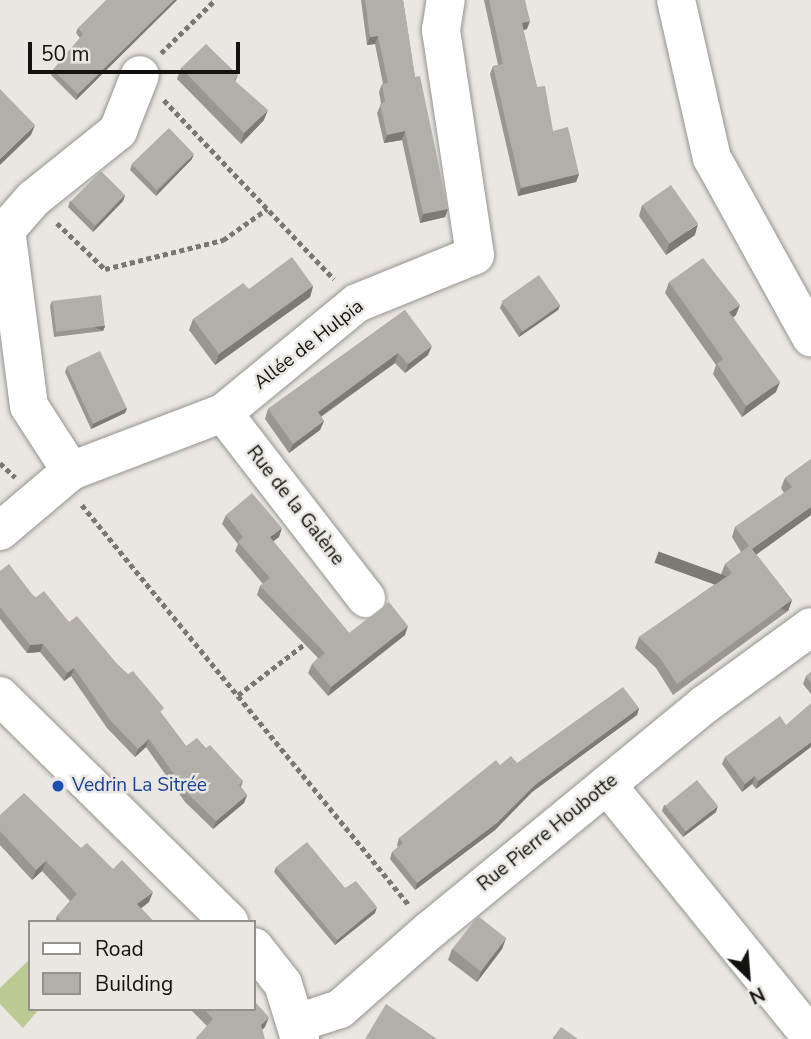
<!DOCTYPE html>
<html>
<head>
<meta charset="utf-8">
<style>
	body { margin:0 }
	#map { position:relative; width:811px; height:1039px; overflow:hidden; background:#eae6e1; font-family:"Nunito Sans",sans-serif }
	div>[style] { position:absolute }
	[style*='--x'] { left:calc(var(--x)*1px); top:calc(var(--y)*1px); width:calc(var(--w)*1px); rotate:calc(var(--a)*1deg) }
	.green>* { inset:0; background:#bbca92 }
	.path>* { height:4.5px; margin-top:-2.25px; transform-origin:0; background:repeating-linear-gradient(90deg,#797773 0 5px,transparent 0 8.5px) }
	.roads { filter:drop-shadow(0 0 2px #96928d) drop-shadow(0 0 2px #96928d) }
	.minor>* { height:38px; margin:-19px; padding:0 19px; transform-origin:19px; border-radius:19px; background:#fff }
	.wall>* { inset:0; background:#999691 }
	.shaded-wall>* { inset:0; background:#7d7a76; transform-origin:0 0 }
	.building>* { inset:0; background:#b2aea9; transform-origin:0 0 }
	.dots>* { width:19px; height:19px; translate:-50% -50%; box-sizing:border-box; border:4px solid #eae6e1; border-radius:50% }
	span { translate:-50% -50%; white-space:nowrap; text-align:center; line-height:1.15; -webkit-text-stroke:5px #eae6e1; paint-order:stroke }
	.street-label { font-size:19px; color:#131210 }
	.transit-label { font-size:19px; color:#164399 }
	.left { translate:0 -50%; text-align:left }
	.legend { position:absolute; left:28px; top:920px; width:228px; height:91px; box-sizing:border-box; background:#eae6e1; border:2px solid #94918d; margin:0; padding:9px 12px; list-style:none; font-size:21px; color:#131210 }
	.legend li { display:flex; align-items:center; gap:14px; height:35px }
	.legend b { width:35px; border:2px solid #94918d }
	.north { position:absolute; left:713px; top:941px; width:70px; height:70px; -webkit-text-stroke:5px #eae6e1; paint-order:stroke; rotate:155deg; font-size:19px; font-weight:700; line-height:28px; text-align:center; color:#131210 }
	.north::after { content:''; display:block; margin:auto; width:24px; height:32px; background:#131210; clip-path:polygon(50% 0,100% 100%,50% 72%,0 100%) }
	.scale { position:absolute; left:28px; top:42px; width:212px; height:32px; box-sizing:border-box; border:4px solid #131210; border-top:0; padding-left:9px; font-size:21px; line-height:24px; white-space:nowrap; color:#131210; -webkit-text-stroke:5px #eae6e1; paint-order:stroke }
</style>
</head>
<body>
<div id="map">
	<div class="green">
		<div style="clip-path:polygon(30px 959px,30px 1009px,39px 1009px,23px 1028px,0 1004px,0 988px)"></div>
	</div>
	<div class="path">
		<div style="--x:161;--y:53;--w:76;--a:-44.5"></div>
		<div style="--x:164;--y:100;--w:247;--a:46.5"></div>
		<div style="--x:57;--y:223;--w:66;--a:43.8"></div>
		<div style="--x:105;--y:269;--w:122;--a:-13.8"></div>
		<div style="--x:223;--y:240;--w:54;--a:-35.2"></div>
		<div style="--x:0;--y:463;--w:21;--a:43"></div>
		<div style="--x:82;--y:505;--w:517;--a:50.73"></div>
		<div style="--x:238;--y:695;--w:87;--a:-37.5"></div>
	</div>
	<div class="roads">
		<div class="minor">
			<div style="--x:676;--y:0;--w:162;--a:77.2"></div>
			<div style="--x:712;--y:158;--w:205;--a:61.1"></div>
			<div style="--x:223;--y:413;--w:234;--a:52.3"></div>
			<div style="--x:71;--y:471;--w:77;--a:-122.9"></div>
			<div style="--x:29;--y:406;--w:177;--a:-97.4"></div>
			<div style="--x:6;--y:230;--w:41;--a:-48.9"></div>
			<div style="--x:33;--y:199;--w:109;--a:-38.7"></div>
			<div style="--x:118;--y:131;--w:60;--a:-68.6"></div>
			<div style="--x:0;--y:531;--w:93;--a:-40.2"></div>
			<div style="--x:71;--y:471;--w:163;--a:-20.9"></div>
			<div style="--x:223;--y:413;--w:173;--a:-39.4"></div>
			<div style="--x:357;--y:303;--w:127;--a:-22.1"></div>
			<div style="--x:475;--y:255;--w:228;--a:-98.6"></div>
			<div style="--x:441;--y:30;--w:30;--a:-81"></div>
			<div style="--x:0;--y:696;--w:322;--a:44.6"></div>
			<div style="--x:607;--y:785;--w:324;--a:51"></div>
			<div style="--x:254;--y:947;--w:47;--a:51.9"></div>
			<div style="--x:283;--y:984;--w:58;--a:72.8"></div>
			<div style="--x:297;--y:1023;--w:45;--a:-18"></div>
			<div style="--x:340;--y:1009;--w:120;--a:-41.3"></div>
			<div style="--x:430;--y:930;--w:355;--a:-39.4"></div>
			<div style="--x:704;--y:705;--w:132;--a:-36.1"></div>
		</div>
	</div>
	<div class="wall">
		<div style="clip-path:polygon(177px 0,76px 100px,51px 75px,53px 70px,80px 38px,76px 33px,78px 28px)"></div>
		<div style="clip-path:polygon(361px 0,403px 0,415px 77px,448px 209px,445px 217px,420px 223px,402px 140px,384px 143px,377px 113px,381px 104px,379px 92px,382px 84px,383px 84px,375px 44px,367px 45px)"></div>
		<div style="clip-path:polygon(484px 0,525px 0,527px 29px,523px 30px,537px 87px,553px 131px,579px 174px,576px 182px,518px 196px,490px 74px,493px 66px,498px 65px)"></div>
		<div style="clip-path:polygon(181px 68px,238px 75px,235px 82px,264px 120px,241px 144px,177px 79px)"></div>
		<div style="clip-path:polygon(192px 159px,156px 196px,130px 170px,132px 164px)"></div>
		<div style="clip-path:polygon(125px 195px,123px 201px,93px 232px,68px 207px,70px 201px)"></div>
		<div style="clip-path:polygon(642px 205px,695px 235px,666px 255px,639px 216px)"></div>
		<div style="clip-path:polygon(669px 282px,736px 315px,733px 317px,776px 392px,742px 417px,713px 374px,716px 365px,665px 293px)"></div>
		<div style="clip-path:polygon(313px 286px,310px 297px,215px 365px,189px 330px,193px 319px,249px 289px)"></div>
		<div style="clip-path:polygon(52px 301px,105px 326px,103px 331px,54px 337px,50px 306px)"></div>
		<div style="clip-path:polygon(502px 303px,560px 305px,558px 310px,519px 337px,500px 308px)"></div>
		<div style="clip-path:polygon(405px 310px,428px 355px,405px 373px,395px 363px,321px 417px,324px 421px,320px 430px,289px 453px,265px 419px,268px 409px)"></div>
		<div style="clip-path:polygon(67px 367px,127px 408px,125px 413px,91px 429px,65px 372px)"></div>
		<div style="clip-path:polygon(811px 459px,811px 515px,756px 554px,792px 600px,788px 611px,673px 695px,656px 668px,635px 648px,639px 637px,724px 578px,721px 574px,725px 564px,741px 552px,732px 537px,735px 527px,784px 493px,781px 488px,785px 478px)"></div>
		<div style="clip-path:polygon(226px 515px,279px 537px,273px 541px,349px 633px,405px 635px,328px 696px,308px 673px,312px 664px,318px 658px,257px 595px,260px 586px,263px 584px,235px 551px,238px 544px,222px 524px)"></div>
		<div style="clip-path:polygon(0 571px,69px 622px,118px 665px,162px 714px,186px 746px,206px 748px,243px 781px,241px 787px,247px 795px,244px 803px,213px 829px,185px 802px,146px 747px,135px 757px,107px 728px,71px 676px,64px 681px,40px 652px,27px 653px,0 619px)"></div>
		<div style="clip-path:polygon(811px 672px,811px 694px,803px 684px,806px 676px)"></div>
		<div style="clip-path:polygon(639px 708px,637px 715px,532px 792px,495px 830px,415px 890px,390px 859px,392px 852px,398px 847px,397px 845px,399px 838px,500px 765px,517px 763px)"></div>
		<div style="clip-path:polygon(786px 725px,756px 789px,752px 784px,742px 792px,722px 764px,725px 757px)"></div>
		<div style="clip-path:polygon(664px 805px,716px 812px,683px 837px,662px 811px)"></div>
		<div style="clip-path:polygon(0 815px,81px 848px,113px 869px,149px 902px,141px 908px,154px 922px,55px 922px,57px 916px,70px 901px,42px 871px,32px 880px,0 845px)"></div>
		<div style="clip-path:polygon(276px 867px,345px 888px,375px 913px,335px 945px,274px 872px)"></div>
		<div style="clip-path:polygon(506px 938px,502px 949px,477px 982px,448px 960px,452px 949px)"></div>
		<div style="clip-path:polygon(190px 1009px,254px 1009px,265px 1027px,207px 1026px)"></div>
	</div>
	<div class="shaded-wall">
		<div style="clip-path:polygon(174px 0,177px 0,76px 100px,78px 94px)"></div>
		<div style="clip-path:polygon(530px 21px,527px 29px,519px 31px,522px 23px)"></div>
		<div style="clip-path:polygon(378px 36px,375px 44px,367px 45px,370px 37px)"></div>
		<div style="clip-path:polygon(268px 110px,264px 120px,241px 144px,244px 133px)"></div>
		<div style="clip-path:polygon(35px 125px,31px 135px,0 165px,0 159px)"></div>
		<div style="clip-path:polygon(405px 131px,402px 140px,384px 143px,387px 135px)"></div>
		<div style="clip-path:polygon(194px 154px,192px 159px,156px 196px,158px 191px)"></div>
		<div style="clip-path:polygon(579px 174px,576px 182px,518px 196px,521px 188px)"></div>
		<div style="clip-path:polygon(125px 195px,123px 201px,93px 232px,95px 227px)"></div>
		<div style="clip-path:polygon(448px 209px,445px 217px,420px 223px,423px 214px)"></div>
		<div style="clip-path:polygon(698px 224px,695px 235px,666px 255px,669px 244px)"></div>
		<div style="clip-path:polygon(313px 286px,310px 297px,215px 365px,219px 354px)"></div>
		<div style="clip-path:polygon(560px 305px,558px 310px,519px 337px,521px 332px)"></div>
		<div style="clip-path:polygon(740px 305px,736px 315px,726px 323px,729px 312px)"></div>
		<div style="left:105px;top:326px;width:5px;height:49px;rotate:112deg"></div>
		<div style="clip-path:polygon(432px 346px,428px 355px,405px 373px,408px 364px)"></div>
		<div style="clip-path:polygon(398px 353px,395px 363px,314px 421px,318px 412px)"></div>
		<div style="clip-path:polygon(780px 382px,776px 392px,742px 417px,746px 406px)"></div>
		<div style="clip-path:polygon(127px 408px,125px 413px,91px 429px,93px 424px)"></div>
		<div style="clip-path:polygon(324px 421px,320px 430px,289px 453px,293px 444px)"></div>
		<div style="clip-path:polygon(811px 507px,811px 515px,749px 560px,752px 549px)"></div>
		<div style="clip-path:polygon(282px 528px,279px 537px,267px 546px,270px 537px)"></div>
		<div style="left:792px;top:600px;width:12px;height:142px;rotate:110deg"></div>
		<div style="clip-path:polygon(408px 626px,405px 635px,328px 696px,331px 687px)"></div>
		<div style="clip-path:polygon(43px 644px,40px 652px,27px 653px,30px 645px)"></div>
		<div style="clip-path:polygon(74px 668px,71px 676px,64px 681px,67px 673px)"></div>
		<div style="clip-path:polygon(639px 708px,637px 715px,532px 792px,495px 830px,415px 890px,417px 883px,535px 785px)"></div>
		<div style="clip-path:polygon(149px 739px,146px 747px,135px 757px,138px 749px)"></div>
		<div style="clip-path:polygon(811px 742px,811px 747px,756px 789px,758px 781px)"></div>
		<div style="clip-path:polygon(755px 776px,752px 784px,742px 792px,745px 784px)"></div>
		<div style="clip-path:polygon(247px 795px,244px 803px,213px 829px,216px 821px)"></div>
		<div style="clip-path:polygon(718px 806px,716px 812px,683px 837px,685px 832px)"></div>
		<div style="clip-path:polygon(46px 861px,42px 871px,32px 880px,36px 870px)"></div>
		<div style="clip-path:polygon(153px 892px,149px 902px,134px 914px,137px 904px)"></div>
		<div style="clip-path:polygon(377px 907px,375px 913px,335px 945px,337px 940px)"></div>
		<div style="clip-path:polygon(506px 938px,502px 949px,477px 982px,481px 972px)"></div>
		<div style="clip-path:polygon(269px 1017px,265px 1027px,257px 1035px,261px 1025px)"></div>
	</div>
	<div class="building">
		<div style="clip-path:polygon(106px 0,174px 0,78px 94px,53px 70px,83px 34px,78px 28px)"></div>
		<div style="clip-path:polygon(365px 0,403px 0,415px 77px,420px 76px,448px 209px,423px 214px,405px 131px,387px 135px,380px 104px,385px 102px,382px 84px,388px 83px,378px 36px,370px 37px)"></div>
		<div style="clip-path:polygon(489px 0,525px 0,530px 21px,522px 23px,537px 87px,545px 86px,553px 131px,568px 127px,579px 174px,521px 188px,493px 66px,503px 64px)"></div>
		<div style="clip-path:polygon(206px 44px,238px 75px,234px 80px,268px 110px,244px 133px,181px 68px)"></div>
		<div style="clip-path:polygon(0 89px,35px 125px,0 159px)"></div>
		<div style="left:169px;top:128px;width:36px;height:52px;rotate:46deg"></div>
		<div style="left:101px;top:171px;width:34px;height:43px;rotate:45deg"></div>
		<div style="left:671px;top:185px;width:47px;height:35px;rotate:55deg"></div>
		<div style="clip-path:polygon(292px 257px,313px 286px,219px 354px,193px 319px,243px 283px,249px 289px)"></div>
		<div style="clip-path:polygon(703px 258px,740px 305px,729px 312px,780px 382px,746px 406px,717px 364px,723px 359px,669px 282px)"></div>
		<div style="left:539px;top:275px;width:37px;height:46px;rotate:55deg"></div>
		<div style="left:101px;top:295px;width:31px;height:49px;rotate:83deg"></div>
		<div style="clip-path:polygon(405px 310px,432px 346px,408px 364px,398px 353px,318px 412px,324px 421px,293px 444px,268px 409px)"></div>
		<div style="left:100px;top:351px;width:63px;height:37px;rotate:65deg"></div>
		<div style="clip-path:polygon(811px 459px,811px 507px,752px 549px,792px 600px,677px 684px,660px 658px,639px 637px,732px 573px,725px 564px,749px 546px,735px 527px,792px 487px,785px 478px)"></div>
		<div style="clip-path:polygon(252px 493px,282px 528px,270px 537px,349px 633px,389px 602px,408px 626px,331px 687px,312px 664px,325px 653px,260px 586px,270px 578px,238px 542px,243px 537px,226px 515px)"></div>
		<div style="clip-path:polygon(9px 564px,35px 598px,44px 591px,69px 622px,77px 616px,118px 665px,128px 674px,133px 671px,164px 708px,160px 712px,186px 746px,197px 738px,206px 748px,210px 745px,243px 781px,239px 785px,247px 795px,216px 821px,188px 794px,149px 739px,138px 749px,110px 720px,74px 668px,67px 673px,43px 644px,30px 645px,0 607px,0 571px)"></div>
		<div style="clip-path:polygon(811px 672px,811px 683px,806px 676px)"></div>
		<div style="clip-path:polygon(623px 687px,639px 708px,535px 785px,497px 823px,417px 883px,392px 852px,403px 843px,399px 838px,496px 760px,500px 765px,511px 756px,517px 763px)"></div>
		<div style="clip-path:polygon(811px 703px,811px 742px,758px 781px,755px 776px,745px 784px,725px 757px,780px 716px,786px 725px)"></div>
		<div style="left:697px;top:780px;width:33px;height:41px;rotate:51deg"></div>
		<div style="clip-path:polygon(24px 793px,81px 848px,87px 843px,113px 869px,122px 860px,153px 892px,137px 904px,154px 922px,61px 922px,57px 916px,77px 894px,46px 861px,36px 870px,0 831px,0 815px)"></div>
		<div style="clip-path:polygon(307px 842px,345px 888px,356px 881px,377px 907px,337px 940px,276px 867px)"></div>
		<div style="left:478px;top:916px;width:36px;height:42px;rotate:38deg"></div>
		<div style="clip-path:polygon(254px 1001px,269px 1017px,261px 1025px,265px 1039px,195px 1039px,213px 1019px,204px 1009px,254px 1009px)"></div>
		<div style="clip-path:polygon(386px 1004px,437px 1039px,365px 1039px)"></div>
		<div style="clip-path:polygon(561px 1027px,578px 1039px,552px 1039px)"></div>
	</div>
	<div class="dots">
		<div style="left:58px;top:786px;background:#1a4fb4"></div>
	</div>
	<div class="street-label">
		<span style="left:309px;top:345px;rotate:-38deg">Allée de Hulpia</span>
		<span style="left:295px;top:506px;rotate:52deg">Rue de la Galène</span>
		<span style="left:548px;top:833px;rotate:-39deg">Rue Pierre Houbotte</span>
	</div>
	<div class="transit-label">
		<span class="left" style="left:72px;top:786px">Vedrin La Sitrée</span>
	</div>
	<ul class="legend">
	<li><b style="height:9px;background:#fff"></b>Road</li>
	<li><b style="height:19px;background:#b2aea9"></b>Building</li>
	</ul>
	<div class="north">N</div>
	<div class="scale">50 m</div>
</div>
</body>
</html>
